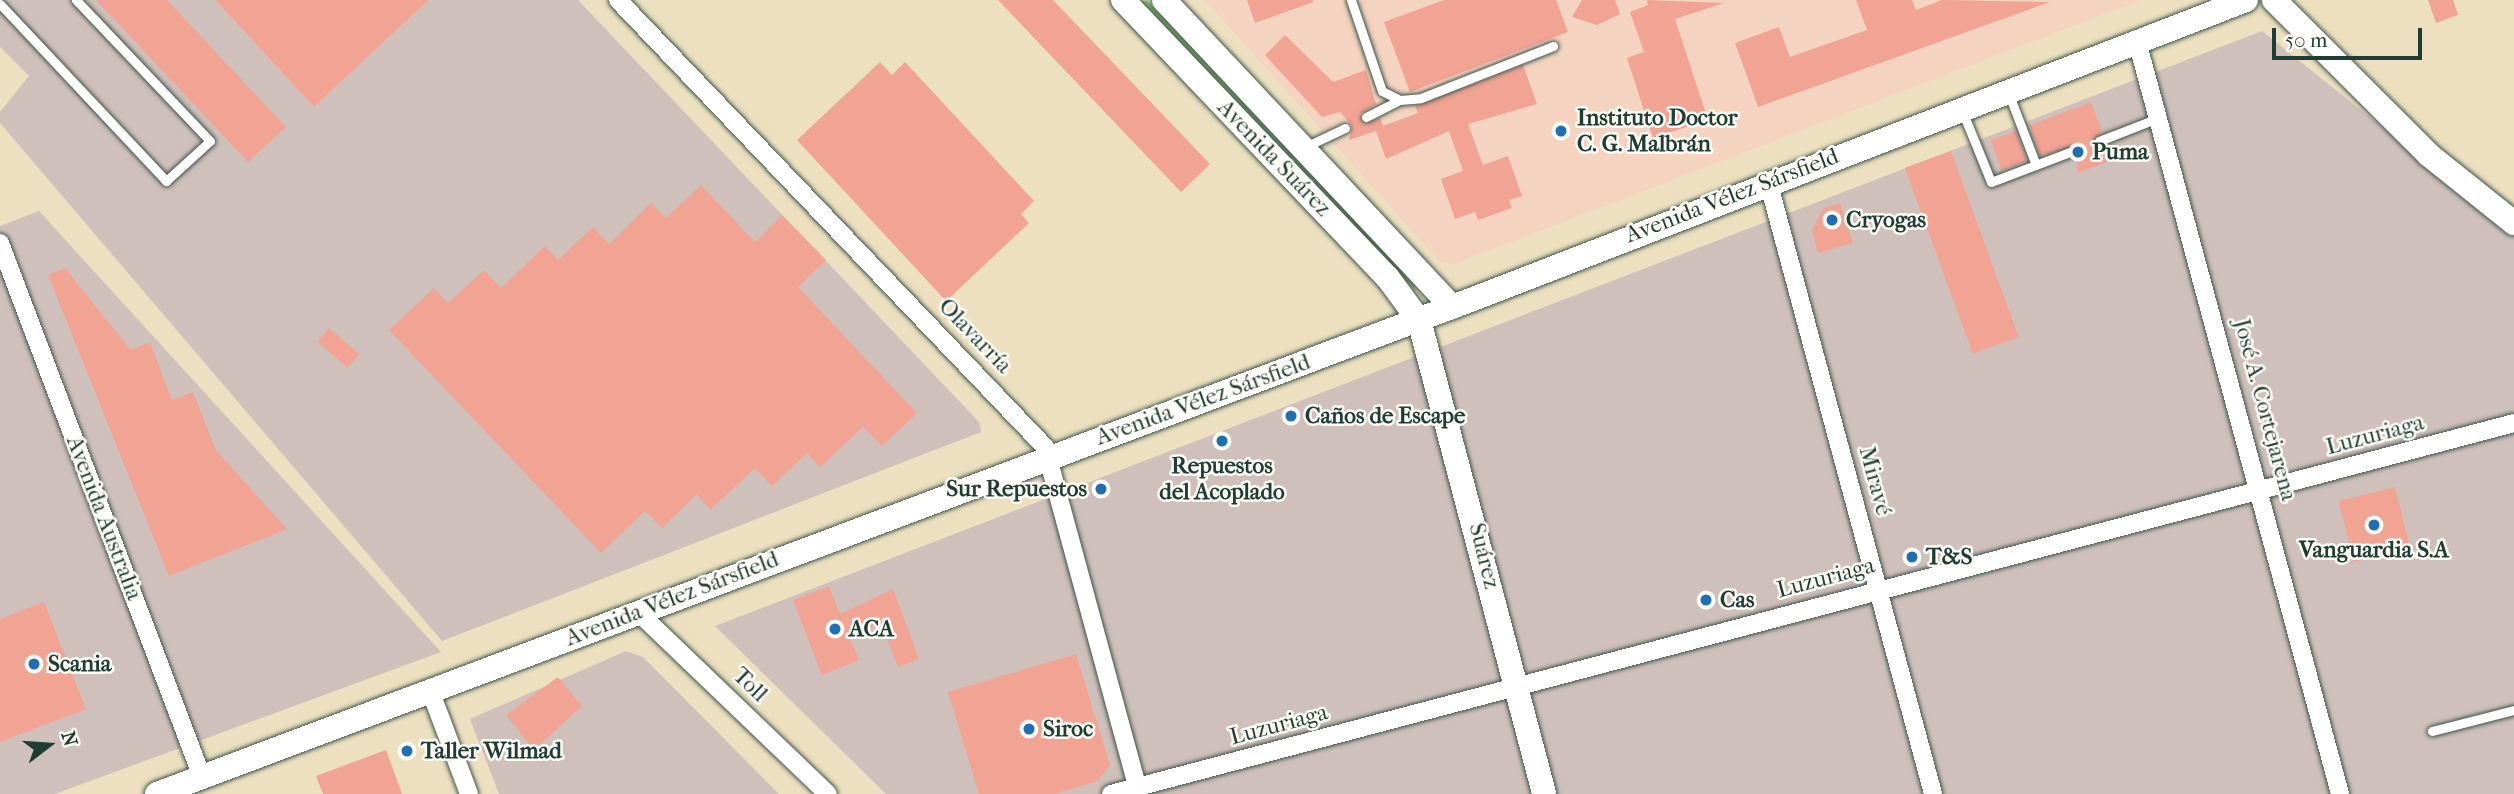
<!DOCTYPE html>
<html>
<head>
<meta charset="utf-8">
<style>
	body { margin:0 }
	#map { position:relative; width:2514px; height:794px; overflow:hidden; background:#ece0c0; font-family:"IM FELL French Canon",serif }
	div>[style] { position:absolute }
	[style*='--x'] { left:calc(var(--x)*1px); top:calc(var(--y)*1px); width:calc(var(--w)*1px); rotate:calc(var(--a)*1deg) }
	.built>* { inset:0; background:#f4d3c0 }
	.industrial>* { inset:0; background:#d0c0bc }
	.green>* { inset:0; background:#95c97a }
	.building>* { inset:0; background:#f1a394; transform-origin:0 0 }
	.roads { filter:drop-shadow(0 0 2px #3e5549) drop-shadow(0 0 2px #3e5549) }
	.lane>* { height:9px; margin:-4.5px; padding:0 4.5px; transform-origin:4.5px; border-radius:4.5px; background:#fff }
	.street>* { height:18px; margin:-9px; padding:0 9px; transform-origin:9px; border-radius:9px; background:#fff }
	.secondary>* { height:24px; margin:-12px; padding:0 12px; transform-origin:12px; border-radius:12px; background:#fff }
	.dots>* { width:19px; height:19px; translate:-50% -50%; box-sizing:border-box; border:4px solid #fdfcf7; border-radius:50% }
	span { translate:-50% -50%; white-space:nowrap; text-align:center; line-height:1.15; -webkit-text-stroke:5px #fdfcf7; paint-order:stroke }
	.poi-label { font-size:23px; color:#1f3d34; font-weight:700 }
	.left { translate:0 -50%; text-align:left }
	.right { translate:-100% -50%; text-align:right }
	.street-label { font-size:23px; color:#1f3d34 }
	.north { position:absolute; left:14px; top:710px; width:70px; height:70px; -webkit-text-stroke:5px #fdfcf7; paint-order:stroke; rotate:73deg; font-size:19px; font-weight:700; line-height:28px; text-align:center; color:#1f3d34 }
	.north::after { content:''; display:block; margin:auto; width:24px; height:32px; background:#1f3d34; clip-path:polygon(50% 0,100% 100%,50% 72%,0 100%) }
	.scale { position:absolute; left:2272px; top:28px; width:150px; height:32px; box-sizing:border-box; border:4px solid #1f3d34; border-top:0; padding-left:9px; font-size:21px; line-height:24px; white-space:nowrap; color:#1f3d34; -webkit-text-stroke:5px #fdfcf7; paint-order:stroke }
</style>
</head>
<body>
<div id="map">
	<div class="built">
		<div style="clip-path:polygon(1205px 0,2141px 0,1454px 264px,1441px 263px)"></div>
	</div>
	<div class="industrial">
		<div style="clip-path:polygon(0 0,215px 0,314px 107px,429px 0,578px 0,980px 423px,981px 432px,442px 641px,0 123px,0 112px,29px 76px,0 47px)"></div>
		<div style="clip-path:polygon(2262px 31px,2514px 232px,2514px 794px,886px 794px,715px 626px)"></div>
		<div style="clip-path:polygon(39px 211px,441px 652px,55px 794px,0 794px,0 226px)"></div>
		<div style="clip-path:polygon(626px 651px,643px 657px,779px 794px,499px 794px,470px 719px)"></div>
	</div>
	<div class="green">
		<div style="clip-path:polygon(1147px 0,1415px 285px,1415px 290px,1141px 2px)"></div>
	</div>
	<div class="building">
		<div style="clip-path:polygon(96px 0,167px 0,286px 127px,248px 162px)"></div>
		<div style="clip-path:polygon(215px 0,429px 0,314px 107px)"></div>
		<div style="clip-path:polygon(998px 0,1053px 0,1210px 164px,1181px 192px)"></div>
		<div style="clip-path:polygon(1247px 0,1313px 0,1313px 2px,1255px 23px)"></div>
		<div style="clip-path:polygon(1444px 0,1556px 0,1568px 32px,1410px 92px,1384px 22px)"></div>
		<div style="clip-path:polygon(1582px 0,1615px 0,1620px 14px,1597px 25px,1572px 17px)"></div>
		<div style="clip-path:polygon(1647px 0,1724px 3px,1675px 19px,1708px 120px,1653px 138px,1627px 58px,1644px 52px,1630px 12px,1648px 5px)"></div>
		<div style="clip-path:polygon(1856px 0,1912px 0,1916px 10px,1942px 0,2050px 2px,1758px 107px,1735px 43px,1779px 27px,1790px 57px,1867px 30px)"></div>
		<div style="clip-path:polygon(2428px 0,2453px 0,2458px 15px,2436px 23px)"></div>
		<div style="clip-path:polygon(1285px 35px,1333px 82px,1366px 70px,1376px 104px,1360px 114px,1365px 124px,1380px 118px,1383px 126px,1418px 113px,1415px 106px,1523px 65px,1537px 104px,1468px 124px,1483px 165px,1508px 156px,1522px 196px,1509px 200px,1512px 208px,1478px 220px,1475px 212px,1455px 219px,1441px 179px,1463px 171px,1449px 131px,1386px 159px,1376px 131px,1349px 140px,1352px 126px,1340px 112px,1322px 117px,1265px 55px)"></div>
		<div style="clip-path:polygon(880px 62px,892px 75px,905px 62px,1034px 201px,1021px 214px,1029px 223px,946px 301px,797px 140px)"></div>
		<div style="clip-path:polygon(2091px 102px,2102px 131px,2092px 143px,2107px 162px,2078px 173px,2074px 146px,2040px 156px,2029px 126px)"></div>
		<div style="left:2016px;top:131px;width:32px;height:27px;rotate:70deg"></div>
		<div style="left:1951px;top:151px;width:198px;height:49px;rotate:70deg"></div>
		<div style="clip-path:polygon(701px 185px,755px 242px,782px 215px,826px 260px,798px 287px,917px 413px,882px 446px,863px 427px,820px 467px,807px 453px,772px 486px,755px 468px,710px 510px,697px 494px,662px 528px,645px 511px,601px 553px,389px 330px,434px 288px,448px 303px,484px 270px,501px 288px,545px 246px,558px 260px,593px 227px,609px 244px,651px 203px,666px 218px)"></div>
		<div style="clip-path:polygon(1840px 203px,1853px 243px,1818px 253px,1812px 230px,1823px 209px)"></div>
		<div style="clip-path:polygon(65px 268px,131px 350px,150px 342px,172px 400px,193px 392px,216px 450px,287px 529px,169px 576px,48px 275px)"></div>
		<div style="left:329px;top:328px;width:40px;height:18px;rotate:41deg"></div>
		<div style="left:2395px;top:487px;width:63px;height:58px;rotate:76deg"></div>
		<div style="clip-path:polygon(829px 586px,840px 614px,893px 589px,919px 659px,898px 667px,881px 623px,849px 636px,859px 660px,822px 675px,793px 600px)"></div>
		<div style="clip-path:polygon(44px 602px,86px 709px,0 742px,0 619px)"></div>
		<div style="clip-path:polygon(1076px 654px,1110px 765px,1098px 781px,1054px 794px,979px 794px,948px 692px)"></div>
		<div style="clip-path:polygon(558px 677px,582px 706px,534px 750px,506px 715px)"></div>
		<div style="clip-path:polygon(386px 750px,402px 794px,323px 794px,316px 776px)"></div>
	</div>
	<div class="roads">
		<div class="lane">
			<div style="--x:1351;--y:0;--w:96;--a:71.2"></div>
			<div style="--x:1382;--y:91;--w:20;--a:27"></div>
			<div style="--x:1400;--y:100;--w:21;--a:-5"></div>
			<div style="--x:1421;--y:98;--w:142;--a:-21.5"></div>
			<div style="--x:0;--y:4;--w:243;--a:46.8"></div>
			<div style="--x:166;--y:181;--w:59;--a:-42.3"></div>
			<div style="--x:210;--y:141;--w:195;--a:-133.5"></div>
			<div style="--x:2008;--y:92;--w:78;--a:69"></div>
			<div style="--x:1963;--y:113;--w:74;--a:67.9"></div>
			<div style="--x:1991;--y:182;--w:85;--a:-20.8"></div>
			<div style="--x:1366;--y:117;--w:37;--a:-27"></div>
			<div style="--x:2099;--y:141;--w:63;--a:-21.3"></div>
			<div style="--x:1307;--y:146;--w:42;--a:-25.3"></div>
			<div style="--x:2432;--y:731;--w:85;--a:-14.4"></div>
		</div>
		<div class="street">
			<div style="--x:618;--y:0;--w:618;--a:46.31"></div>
			<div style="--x:1045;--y:447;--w:360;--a:74.8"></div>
			<div style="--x:2137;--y:41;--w:780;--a:74.91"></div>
			<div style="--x:1768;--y:181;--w:635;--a:74.93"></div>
			<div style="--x:0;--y:243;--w:571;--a:69.28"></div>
			<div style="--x:638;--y:612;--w:263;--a:43.8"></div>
			<div style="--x:430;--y:690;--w:111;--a:69.4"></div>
			<div style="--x:1111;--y:794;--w:1451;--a:-14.81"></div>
		</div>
		<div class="secondary">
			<div style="--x:1123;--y:0;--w:384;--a:46.4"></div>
			<div style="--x:1388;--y:278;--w:52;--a:53.6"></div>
			<div style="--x:1419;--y:320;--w:490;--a:75.2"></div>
			<div style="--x:1164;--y:0;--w:421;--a:46.8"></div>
			<div style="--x:2274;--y:0;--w:219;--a:45"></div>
			<div style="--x:2429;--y:155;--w:109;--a:38.7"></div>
			<div style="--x:157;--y:794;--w:1401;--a:-20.61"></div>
			<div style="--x:1468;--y:301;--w:834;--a:-21.15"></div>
		</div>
	</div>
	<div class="dots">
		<div style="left:1561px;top:131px;background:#1f6fb2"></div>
		<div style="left:2078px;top:152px;background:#1f6fb2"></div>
		<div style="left:1832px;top:220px;background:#1f6fb2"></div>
		<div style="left:1291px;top:416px;background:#1f6fb2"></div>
		<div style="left:1222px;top:441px;background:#1f6fb2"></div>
		<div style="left:1101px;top:489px;background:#1f6fb2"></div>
		<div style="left:2374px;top:525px;background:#1f6fb2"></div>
		<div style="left:1912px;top:557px;background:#1f6fb2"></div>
		<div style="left:1706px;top:600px;background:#1f6fb2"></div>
		<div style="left:835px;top:629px;background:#1f6fb2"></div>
		<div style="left:34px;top:664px;background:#1f6fb2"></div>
		<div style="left:1029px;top:729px;background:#1f6fb2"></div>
		<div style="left:407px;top:751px;background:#1f6fb2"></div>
	</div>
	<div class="poi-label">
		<span class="left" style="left:1577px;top:131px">Instituto Doctor<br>C. G. Malbrán</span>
		<span class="left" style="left:2092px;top:152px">Puma</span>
		<span class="left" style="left:1846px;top:220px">Cryogas</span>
		<span class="left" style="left:1305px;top:416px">Caños de Escape</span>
		<span style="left:1222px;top:479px">Repuestos<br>del Acoplado</span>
		<span class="right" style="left:1087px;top:489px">Sur Repuestos</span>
		<span style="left:2374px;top:550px">Vanguardia S.A</span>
		<span class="left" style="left:1926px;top:557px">T&amp;S</span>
		<span class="left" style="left:1720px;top:600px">Cas</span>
		<span class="left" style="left:849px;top:629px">ACA</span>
		<span class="left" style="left:48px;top:664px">Scania</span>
		<span class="left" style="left:1043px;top:729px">Siroc</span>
		<span class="left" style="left:421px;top:751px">Taller Wilmad</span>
	</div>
	<div class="street-label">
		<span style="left:1274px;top:158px;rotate:46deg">Avenida Suárez</span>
		<span style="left:1732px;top:196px;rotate:-21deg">Avenida Vélez Sársfield</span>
		<span style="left:975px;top:336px;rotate:46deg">Olavarría</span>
		<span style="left:1203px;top:400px;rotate:-20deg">Avenida Vélez Sársfield</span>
		<span style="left:2265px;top:410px;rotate:75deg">José A. Cortejarena</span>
		<span style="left:2375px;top:435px;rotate:-15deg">Luzuriaga</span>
		<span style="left:1875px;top:481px;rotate:75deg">Miravé</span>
		<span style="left:104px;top:518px;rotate:69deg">Avenida Australia</span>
		<span style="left:1484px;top:556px;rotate:76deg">Suárez</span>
		<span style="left:1826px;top:578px;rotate:-15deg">Luzuriaga</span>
		<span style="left:672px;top:599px;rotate:-21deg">Avenida Vélez Sársfield</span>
		<span style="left:750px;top:685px;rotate:44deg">Toll</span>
		<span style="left:1279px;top:725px;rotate:-15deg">Luzuriaga</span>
	</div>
	<div class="north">N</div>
	<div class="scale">50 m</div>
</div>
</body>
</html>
